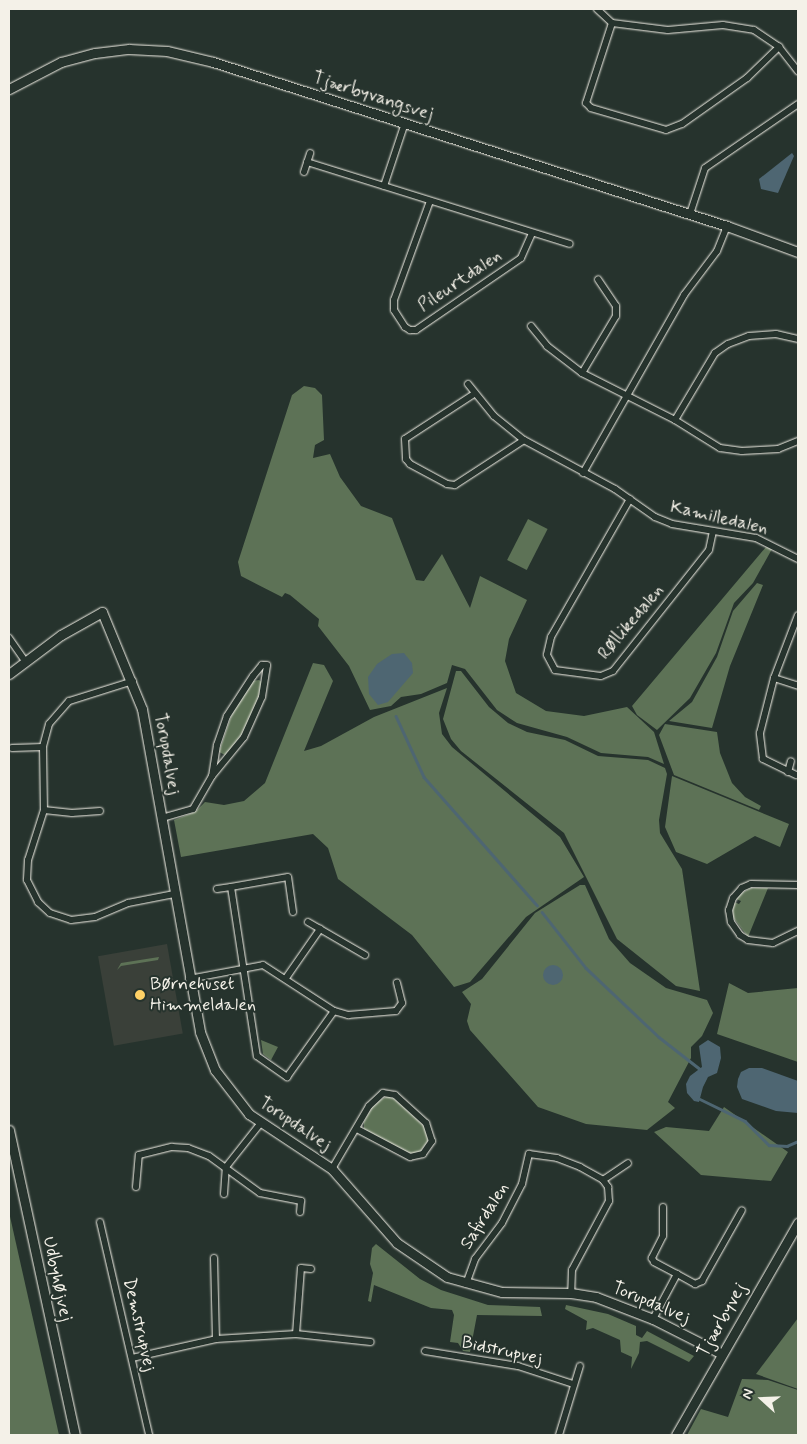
<!DOCTYPE html>
<html>
<head>
<meta charset="utf-8">
<style>
	body { margin:0 }
	#map { position:relative; width:807px; height:1444px; overflow:hidden; background:#26332d; font-family:Mynerve,sans-serif }
	div>[style] { position:absolute }
	[style*='--x'] { left:calc(var(--x)*1px); top:calc(var(--y)*1px); width:calc(var(--w)*1px); rotate:calc(var(--a)*1deg) }
	.built>* { inset:0; background:#3a4039; transform-origin:0 0 }
	.green>* { inset:0; background:#5d7256; transform-origin:0 0 }
	.water>* { inset:0; background:#4e6672 }
	.round { border-radius:50% }
	.stream>* { height:2.5px; margin:-1.25px; padding:0 1.25px; transform-origin:1.25px; border-radius:1.25px; background:#4e6672 }
	.roads { filter:drop-shadow(0 0 1px #f4f1e8) drop-shadow(0 0 1px #f4f1e8) }
	.street>* { height:6px; margin:-3px; padding:0 3px; transform-origin:3px; border-radius:3px; background:#26332d }
	.secondary>* { height:9px; margin:-4.5px; padding:0 4.5px; transform-origin:4.5px; border-radius:4.5px; background:#26332d }
	.dots>* { width:14px; height:14px; translate:-50% -50%; box-sizing:border-box; border:2px solid #26332d; border-radius:50% }
	span { translate:-50% -50%; white-space:nowrap; text-align:center; line-height:1.15; -webkit-text-stroke:4px #26332d; paint-order:stroke }
	.street-label { font-size:18px; color:#f4f1e8 }
	.poi-label { font-size:18px; color:#f4f1e8 }
	.left { translate:0 -50%; text-align:left }
	.frame { position:absolute; inset:0; border:10px solid #f4f1e8; pointer-events:none }
	.north { position:absolute; left:737px; top:1374px; width:50px; height:50px; -webkit-text-stroke:4px #26332d; paint-order:stroke; rotate:290deg; font-size:14px; font-weight:700; line-height:20px; text-align:center; color:#f4f1e8 }
	.north::after { content:''; display:block; margin:auto; width:18px; height:22px; background:#f4f1e8; clip-path:polygon(50% 0,100% 100%,50% 72%,0 100%) }
</style>
</head>
<body>
<div id="map">
	<div class="built">
		<div style="left:167px;top:944px;width:91px;height:70px;rotate:80deg"></div>
	</div>
	<div class="green">
		<div style="clip-path:polygon(304px 386px,315px 388px,322px 395px,324px 440px,315px 445px,313px 458px,330px 454px,340px 477px,361px 506px,392px 518px,416px 580px,424px 581px,442px 554px,470px 608px,480px 576px,527px 600px,509px 639px,505px 661px,516px 693px,546px 711px,584px 716px,627px 707px,654px 732px,664px 764px,648px 757px,601px 753px,567px 737px,517px 723px,497px 710px,465px 669px,452px 665px,447px 683px,421px 694px,401px 697px,391px 706px,370px 710px,349px 666px,318px 626px,319px 619px,290px 595px,285px 593px,282px 597px,241px 576px,238px 562px,292px 395px)"></div>
		<div style="left:528px;top:519px;width:22px;height:46px;rotate:27deg"></div>
		<div style="clip-path:polygon(766px 547px,772px 549px,753px 583px,734px 603px,716px 653px,690px 698px,657px 730px,637px 715px,632px 706px)"></div>
		<div style="clip-path:polygon(757px 583px,763px 585px,730px 666px,712px 728px,669px 721px,692px 702px,717px 657px,733px 611px)"></div>
		<div style="clip-path:polygon(313px 663px,324px 665px,333px 681px,304px 751px,321px 746px,374px 717px,447px 688px,439px 713px,442px 734px,452px 747px,560px 837px,584px 877px,526px 917px,470px 982px,454px 987px,412px 935px,338px 879px,328px 848px,313px 834px,181px 857px,174px 820px,195px 812px,205px 802px,224px 805px,244px 801px,265px 783px)"></div>
		<div style="clip-path:polygon(456px 671px,461px 671px,489px 707px,508px 723px,527px 732px,565px 740px,598px 756px,648px 760px,665px 768px,667px 774px,659px 820px,660px 833px,682px 869px,700px 991px,676px 986px,617px 939px,564px 833px,461px 751px,451px 739px,443px 719px)"></div>
		<div style="clip-path:polygon(259px 680px,263px 683px,260px 695px,245px 730px,227px 756px,219px 752px,234px 708px,253px 681px)"></div>
		<div style="clip-path:polygon(665px 724px,717px 732px,720px 753px,732px 783px,745px 797px,761px 806px,759px 810px,674px 775px,659px 735px)"></div>
		<div style="clip-path:polygon(672px 776px,789px 824px,780px 847px,755px 836px,707px 864px,676px 852px,665px 827px)"></div>
		<div style="clip-path:polygon(580px 885px,585px 885px,609px 939px,630px 963px,666px 988px,707px 1000px,713px 1013px,702px 1036px,691px 1047px,691px 1058px,668px 1102px,675px 1108px,647px 1130px,586px 1124px,538px 1107px,470px 1030px,467px 1021px,471px 1004px,462px 992px,482px 979px,535px 913px)"></div>
		<div style="clip-path:polygon(751px 888px,768px 888px,748px 937px,732px 916px,734px 902px,739px 904px,741px 901px,736px 899px,738px 895px)"></div>
		<div style="clip-path:polygon(159px 957px,158px 960px,121px 966px,117px 970px,121px 963px)"></div>
		<div style="clip-path:polygon(729px 983px,748px 993px,798px 988px,798px 1062px,717px 1034px)"></div>
		<div style="clip-path:polygon(261px 1040px,278px 1047px,271px 1060px,263px 1054px)"></div>
		<div style="clip-path:polygon(388px 1096px,396px 1100px,425px 1127px,428px 1141px,420px 1152px,410px 1154px,364px 1129px,364px 1122px,374px 1103px)"></div>
		<div style="clip-path:polygon(724px 1107px,788px 1152px,771px 1181px,701px 1175px,654px 1132px,666px 1127px,709px 1131px)"></div>
		<div style="clip-path:polygon(9px 1212px,59px 1435px,9px 1435px)"></div>
		<div style="clip-path:polygon(376px 1244px,420px 1279px,441px 1290px,488px 1305px,540px 1307px,542px 1316px,477px 1315px,470px 1352px,463px 1351px,458px 1343px,450px 1342px,454px 1315px,452px 1310px,431px 1308px,374px 1285px,371px 1302px,368px 1301px,373px 1273px,370px 1264px,372px 1248px)"></div>
		<div style="clip-path:polygon(566px 1305px,608px 1314px,636px 1326px,636px 1335px,642px 1338px,647px 1331px,694px 1356px,689px 1362px,647px 1341px,640px 1342px,639px 1353px,631px 1369px,632px 1357px,621px 1352px,620px 1340px,593px 1328px,586px 1330px,587px 1321px,565px 1309px)"></div>
		<div style="clip-path:polygon(798px 1318px,798px 1389px,756px 1374px)"></div>
		<div style="clip-path:polygon(742px 1379px,768px 1380px,798px 1390px,798px 1435px,687px 1435px,701px 1409px,728px 1417px)"></div>
	</div>
	<div class="water">
		<div style="clip-path:polygon(792px 153px,794px 156px,778px 193px,761px 189px,759px 179px)"></div>
		<div style="clip-path:polygon(404px 653px,412px 663px,413px 673px,388px 702px,378px 705px,369px 694px,368px 677px,377px 664px,392px 654px)"></div>
		<div class="round" style="left:543px;top:965px;width:20px;height:20px"></div>
		<div style="clip-path:polygon(708px 1040px,720px 1047px,721px 1058px,717px 1073px,708px 1077px,703px 1087px,699px 1102px,694px 1101px,687px 1093px,686px 1084px,690px 1076px,702px 1067px,699px 1046px)"></div>
		<div style="clip-path:polygon(749px 1068px,762px 1068px,798px 1081px,798px 1113px,776px 1111px,742px 1099px,737px 1087px,738px 1079px,741px 1072px)"></div>
	</div>
	<div class="stream">
		<div style="--x:396;--y:716;--w:67;--a:65.3"></div>
		<div style="--x:424;--y:777;--w:171;--a:48.6"></div>
		<div style="--x:542;--y:912;--w:71;--a:51.8"></div>
		<div style="--x:586;--y:968;--w:100;--a:43.4"></div>
		<div style="--x:659;--y:1037;--w:52;--a:38"></div>
		<div style="--x:700;--y:1099;--w:50;--a:26.1"></div>
		<div style="--x:745;--y:1121;--w:34;--a:45"></div>
		<div style="--x:769;--y:1145;--w:18;--a:3"></div>
		<div style="--x:787;--y:1146;--w:12;--a:-24"></div>
	</div>
	<div class="roads">
		<div class="street">
			<div style="--x:597;--y:9;--w:21;--a:43"></div>
			<div style="--x:612;--y:23;--w:56;--a:7.1"></div>
			<div style="--x:668;--y:30;--w:55;--a:-5.2"></div>
			<div style="--x:723;--y:25;--w:31;--a:9"></div>
			<div style="--x:754;--y:30;--w:30;--a:34"></div>
			<div style="--x:779;--y:47;--w:31;--a:52"></div>
			<div style="--x:612;--y:23;--w:84;--a:108"></div>
			<div style="--x:586;--y:103;--w:7;--a:45"></div>
			<div style="--x:591;--y:108;--w:78;--a:16.3"></div>
			<div style="--x:666;--y:130;--w:17;--a:-21"></div>
			<div style="--x:682;--y:124;--w:80;--a:-35.3"></div>
			<div style="--x:747;--y:78;--w:45;--a:-44.1"></div>
			<div style="--x:307;--y:162;--w:275;--a:17.3"></div>
			<div style="--x:304;--y:172;--w:20;--a:-72"></div>
			<div style="--x:384;--y:186;--w:66;--a:-71.6"></div>
			<div style="--x:430;--y:201;--w:105;--a:110"></div>
			<div style="--x:394;--y:300;--w:10;--a:90"></div>
			<div style="--x:394;--y:310;--w:20;--a:57"></div>
			<div style="--x:405;--y:327;--w:6;--a:31"></div>
			<div style="--x:410;--y:330;--w:6;--a:0"></div>
			<div style="--x:416;--y:330;--w:127;--a:-34.4"></div>
			<div style="--x:521;--y:258;--w:27;--a:-66"></div>
			<div style="--x:690;--y:214;--w:48;--a:-71.9"></div>
			<div style="--x:705;--y:168;--w:113;--a:-34.5"></div>
			<div style="--x:531;--y:326;--w:26;--a:51"></div>
			<div style="--x:547;--y:346;--w:44;--a:37.6"></div>
			<div style="--x:582;--y:373;--w:104;--a:26.8"></div>
			<div style="--x:675;--y:420;--w:53;--a:31.9"></div>
			<div style="--x:720;--y:448;--w:22;--a:8"></div>
			<div style="--x:742;--y:451;--w:36;--a:-3"></div>
			<div style="--x:778;--y:449;--w:22;--a:-22"></div>
			<div style="--x:582;--y:373;--w:66;--a:-59.2"></div>
			<div style="--x:616;--y:316;--w:10;--a:-90"></div>
			<div style="--x:616;--y:306;--w:32;--a:-124"></div>
			<div style="--x:468;--y:384;--w:41;--a:50.9"></div>
			<div style="--x:494;--y:416;--w:38;--a:39"></div>
			<div style="--x:524;--y:440;--w:103;--a:28.3"></div>
			<div style="--x:615;--y:489;--w:49;--a:35"></div>
			<div style="--x:655;--y:517;--w:18;--a:22"></div>
			<div style="--x:672;--y:524;--w:85;--a:9.5"></div>
			<div style="--x:756;--y:538;--w:47;--a:26.6"></div>
			<div style="--x:474;--y:394;--w:82;--a:146.9"></div>
			<div style="--x:405;--y:439;--w:20;--a:87"></div>
			<div style="--x:406;--y:459;--w:6;--a:51"></div>
			<div style="--x:410;--y:464;--w:42;--a:28.4"></div>
			<div style="--x:447;--y:484;--w:8;--a:7"></div>
			<div style="--x:455;--y:485;--w:82;--a:-33.1"></div>
			<div style="--x:675;--y:420;--w:78;--a:-59.2"></div>
			<div style="--x:715;--y:353;--w:16;--a:-35"></div>
			<div style="--x:728;--y:344;--w:22;--a:-21"></div>
			<div style="--x:749;--y:336;--w:27;--a:-4"></div>
			<div style="--x:776;--y:334;--w:23;--a:13"></div>
			<div style="--x:583;--y:473;--w:205;--a:-60.4"></div>
			<div style="--x:684;--y:295;--w:55;--a:-53.1"></div>
			<div style="--x:717;--y:251;--w:27;--a:-68"></div>
			<div style="--x:630;--y:499;--w:159;--a:119.8"></div>
			<div style="--x:551;--y:637;--w:18;--a:103"></div>
			<div style="--x:547;--y:655;--w:17;--a:62"></div>
			<div style="--x:555;--y:670;--w:46;--a:7.4"></div>
			<div style="--x:601;--y:676;--w:13;--a:-23"></div>
			<div style="--x:613;--y:671;--w:154;--a:-51.6"></div>
			<div style="--x:709;--y:550;--w:19;--a:-78"></div>
			<div style="--x:9;--y:638;--w:28;--a:55"></div>
			<div style="--x:774;--y:678;--w:25;--a:18"></div>
			<div style="--x:133;--y:681;--w:67;--a:162.6"></div>
			<div style="--x:69;--y:701;--w:30;--a:131"></div>
			<div style="--x:49;--y:724;--w:24;--a:105"></div>
			<div style="--x:43;--y:747;--w:63;--a:89.1"></div>
			<div style="--x:44;--y:810;--w:52;--a:107.7"></div>
			<div style="--x:28;--y:860;--w:20;--a:93"></div>
			<div style="--x:27;--y:880;--w:25;--a:63"></div>
			<div style="--x:38;--y:902;--w:16;--a:43"></div>
			<div style="--x:50;--y:913;--w:22;--a:18"></div>
			<div style="--x:71;--y:920;--w:24;--a:-7"></div>
			<div style="--x:95;--y:917;--w:36;--a:-23"></div>
			<div style="--x:128;--y:903;--w:47;--a:-11.1"></div>
			<div style="--x:12;--y:748;--w:31;--a:-2"></div>
			<div style="--x:788;--y:772;--w:11;--a:-75"></div>
			<div style="--x:796;--y:775;--w:37;--a:-154"></div>
			<div style="--x:763;--y:759;--w:26;--a:-97"></div>
			<div style="--x:760;--y:733;--w:57;--a:-75.7"></div>
			<div style="--x:774;--y:678;--w:67;--a:-69.1"></div>
			<div style="--x:44;--y:810;--w:28;--a:6"></div>
			<div style="--x:72;--y:813;--w:28;--a:-4"></div>
			<div style="--x:162;--y:818;--w:32;--a:-16"></div>
			<div style="--x:193;--y:809;--w:38;--a:-60"></div>
			<div style="--x:212;--y:776;--w:50;--a:-50.6"></div>
			<div style="--x:244;--y:737;--w:44;--a:-65.8"></div>
			<div style="--x:262;--y:697;--w:32;--a:-81"></div>
			<div style="--x:267;--y:665;--w:5;--a:180"></div>
			<div style="--x:262;--y:665;--w:14;--a:129"></div>
			<div style="--x:253;--y:676;--w:48;--a:123"></div>
			<div style="--x:227;--y:716;--w:31;--a:109"></div>
			<div style="--x:217;--y:745;--w:31;--a:99"></div>
			<div style="--x:798;--y:885;--w:47;--a:-178.8"></div>
			<div style="--x:751;--y:884;--w:10;--a:156"></div>
			<div style="--x:742;--y:888;--w:13;--a:132"></div>
			<div style="--x:733;--y:898;--w:13;--a:108"></div>
			<div style="--x:729;--y:910;--w:12;--a:81"></div>
			<div style="--x:731;--y:922;--w:16;--a:55"></div>
			<div style="--x:740;--y:935;--w:9;--a:32"></div>
			<div style="--x:748;--y:940;--w:25;--a:7"></div>
			<div style="--x:773;--y:943;--w:28;--a:-26"></div>
			<div style="--x:217;--y:889;--w:14;--a:-8"></div>
			<div style="--x:293;--y:912;--w:35;--a:-98"></div>
			<div style="--x:288;--y:877;--w:58;--a:170"></div>
			<div style="--x:231;--y:887;--w:171;--a:81.3"></div>
			<div style="--x:257;--y:1056;--w:37;--a:35"></div>
			<div style="--x:287;--y:1077;--w:81;--a:-54.5"></div>
			<div style="--x:308;--y:922;--w:66;--a:30.1"></div>
			<div style="--x:286;--y:978;--w:60;--a:-55.2"></div>
			<div style="--x:189;--y:979;--w:75;--a:-10.7"></div>
			<div style="--x:263;--y:965;--w:85;--a:32.9"></div>
			<div style="--x:334;--y:1011;--w:15;--a:16"></div>
			<div style="--x:348;--y:1015;--w:48;--a:-4.8"></div>
			<div style="--x:396;--y:1011;--w:10;--a:-53"></div>
			<div style="--x:402;--y:1003;--w:21;--a:-104"></div>
			<div style="--x:332;--y:1169;--w:73;--a:-59.6"></div>
			<div style="--x:369;--y:1106;--w:19;--a:-43"></div>
			<div style="--x:383;--y:1093;--w:12;--a:9"></div>
			<div style="--x:395;--y:1095;--w:42;--a:42.1"></div>
			<div style="--x:426;--y:1123;--w:19;--a:72"></div>
			<div style="--x:432;--y:1141;--w:16;--a:125"></div>
			<div style="--x:423;--y:1154;--w:13;--a:167"></div>
			<div style="--x:410;--y:1157;--w:60;--a:-152.2"></div>
			<div style="--x:603;--y:1180;--w:30;--a:-34"></div>
			<div style="--x:136;--y:1187;--w:32;--a:-85"></div>
			<div style="--x:139;--y:1155;--w:34;--a:-14"></div>
			<div style="--x:172;--y:1147;--w:16;--a:4"></div>
			<div style="--x:188;--y:1148;--w:22;--a:21"></div>
			<div style="--x:209;--y:1156;--w:63;--a:36"></div>
			<div style="--x:260;--y:1193;--w:42;--a:11"></div>
			<div style="--x:301;--y:1201;--w:11;--a:95"></div>
			<div style="--x:224;--y:1194;--w:27;--a:-86"></div>
			<div style="--x:226;--y:1167;--w:55;--a:-51.7"></div>
			<div style="--x:663;--y:1207;--w:29;--a:90"></div>
			<div style="--x:663;--y:1236;--w:25;--a:117"></div>
			<div style="--x:652;--y:1258;--w:4;--a:63"></div>
			<div style="--x:654;--y:1262;--w:26;--a:28"></div>
			<div style="--x:100;--y:1222;--w:219;--a:77"></div>
			<div style="--x:214;--y:1258;--w:81;--a:88.6"></div>
			<div style="--x:466;--y:1284;--w:27;--a:-70"></div>
			<div style="--x:475;--y:1259;--w:45;--a:-53.1"></div>
			<div style="--x:502;--y:1223;--w:44;--a:-62.9"></div>
			<div style="--x:522;--y:1184;--w:31;--a:-77"></div>
			<div style="--x:529;--y:1154;--w:28;--a:8"></div>
			<div style="--x:557;--y:1158;--w:25;--a:21"></div>
			<div style="--x:580;--y:1167;--w:26;--a:29"></div>
			<div style="--x:603;--y:1180;--w:9;--a:54"></div>
			<div style="--x:608;--y:1187;--w:14;--a:86"></div>
			<div style="--x:609;--y:1201;--w:78;--a:118.2"></div>
			<div style="--x:572;--y:1270;--w:23;--a:92"></div>
			<div style="--x:653;--y:1319;--w:51;--a:-61.9"></div>
			<div style="--x:677;--y:1274;--w:21;--a:29"></div>
			<div style="--x:695;--y:1284;--w:8;--a:-23"></div>
			<div style="--x:702;--y:1281;--w:81;--a:-60.6"></div>
			<div style="--x:296;--y:1334;--w:66;--a:-85.7"></div>
			<div style="--x:301;--y:1268;--w:10;--a:6"></div>
			<div style="--x:425;--y:1351;--w:94;--a:9.2"></div>
			<div style="--x:518;--y:1366;--w:58;--a:18.1"></div>
			<div style="--x:132;--y:1358;--w:86;--a:-12.7"></div>
			<div style="--x:216;--y:1339;--w:80;--a:-3.6"></div>
			<div style="--x:296;--y:1334;--w:75;--a:6.1"></div>
			<div style="--x:559;--y:1435;--w:72;--a:-73.1"></div>
		</div>
		<div class="secondary">
			<div style="--x:9;--y:89;--w:59;--a:-27.4"></div>
			<div style="--x:61;--y:62;--w:35;--a:-15"></div>
			<div style="--x:95;--y:53;--w:34;--a:-7"></div>
			<div style="--x:129;--y:49;--w:38;--a:3"></div>
			<div style="--x:167;--y:51;--w:47;--a:13.4"></div>
			<div style="--x:213;--y:62;--w:540;--a:17.7"></div>
			<div style="--x:727;--y:226;--w:76;--a:20.1"></div>
			<div style="--x:9;--y:674;--w:65;--a:-36.9"></div>
			<div style="--x:61;--y:635;--w:47;--a:-29.3"></div>
			<div style="--x:102;--y:612;--w:105;--a:67.6"></div>
			<div style="--x:142;--y:709;--w:328;--a:79.8"></div>
			<div style="--x:200;--y:1032;--w:41;--a:68.5"></div>
			<div style="--x:215;--y:1070;--w:56;--a:52.3"></div>
			<div style="--x:249;--y:1114;--w:100;--a:33.5"></div>
			<div style="--x:332;--y:1169;--w:98;--a:48.7"></div>
			<div style="--x:397;--y:1243;--w:60;--a:34.2"></div>
			<div style="--x:447;--y:1277;--w:57;--a:15.3"></div>
			<div style="--x:502;--y:1292;--w:69;--a:0.8"></div>
			<div style="--x:571;--y:1293;--w:25;--a:9"></div>
			<div style="--x:596;--y:1297;--w:61;--a:21.1"></div>
			<div style="--x:653;--y:1319;--w:77;--a:26.9"></div>
			<div style="--x:9;--y:1130;--w:312;--a:77.8"></div>
			<div style="--x:676;--y:1435;--w:245;--a:-60.1"></div>
		</div>
	</div>
	<div class="dots">
		<div style="left:140px;top:995px;background:#ffd166"></div>
	</div>
	<div class="street-label">
		<span style="left:373px;top:96px;rotate:18deg">Tjærbyvangsvej</span>
		<span style="left:460px;top:281px;rotate:-34deg">Pileurtdalen</span>
		<span style="left:719px;top:518px;rotate:13deg">Kamilledalen</span>
		<span style="left:631px;top:622px;rotate:-50deg">Røllikedalen</span>
		<span style="left:167px;top:754px;rotate:80deg">Torupdalvej</span>
		<span style="left:295px;top:1124px;rotate:34deg">Torupdalvej</span>
		<span style="left:485px;top:1216px;rotate:-58deg">Safirdalen</span>
		<span style="left:57px;top:1279px;rotate:78deg">Udbyhøjvej</span>
		<span style="left:651px;top:1303px;rotate:23deg">Torupdalvej</span>
		<span style="left:722px;top:1320px;rotate:-61deg">Tjærbyvej</span>
		<span style="left:139px;top:1325px;rotate:77deg">Demstrupvej</span>
		<span style="left:502px;top:1351px;rotate:12deg">Bidstrupvej</span>
	</div>
	<div class="poi-label">
		<span class="left" style="left:150px;top:995px">Børnehuset<br>Himmeldalen</span>
	</div>
	<div class="frame"></div>
	<div class="north">N</div>
</div>
</body>
</html>
